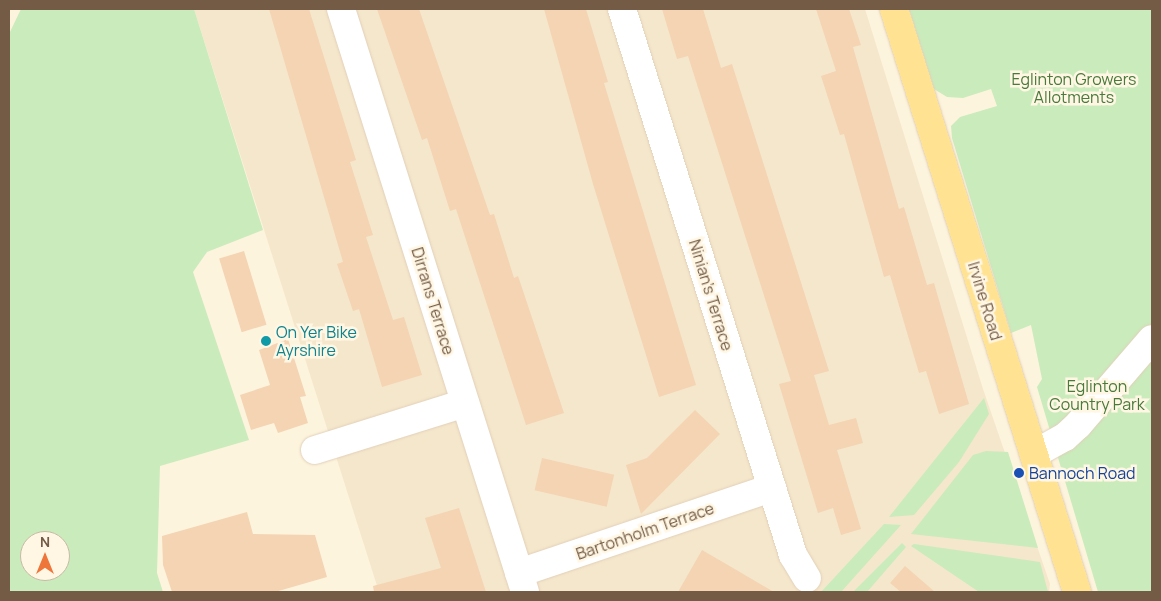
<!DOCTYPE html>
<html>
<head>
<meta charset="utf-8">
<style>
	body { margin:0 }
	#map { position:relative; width:1161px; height:601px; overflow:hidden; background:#fdf4dd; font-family:Manrope,sans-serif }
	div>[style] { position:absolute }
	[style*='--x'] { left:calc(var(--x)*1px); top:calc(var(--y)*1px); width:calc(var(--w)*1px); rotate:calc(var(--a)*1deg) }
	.residential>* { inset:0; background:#f5e7cb }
	.green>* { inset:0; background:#caebbc }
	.building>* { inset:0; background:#f4d4b3; transform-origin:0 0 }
	.roads { filter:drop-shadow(0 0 1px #e1d0b9) drop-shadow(0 0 1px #e1d0b9) }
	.minor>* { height:28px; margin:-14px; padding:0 14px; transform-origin:14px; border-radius:14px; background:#fff }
	.major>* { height:28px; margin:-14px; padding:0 14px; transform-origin:14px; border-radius:14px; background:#ffe292 }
	.dots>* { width:14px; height:14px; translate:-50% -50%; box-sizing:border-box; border:2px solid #fff7e4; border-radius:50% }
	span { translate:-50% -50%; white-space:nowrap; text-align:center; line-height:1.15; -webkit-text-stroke:5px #fff7e4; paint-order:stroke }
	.park-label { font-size:16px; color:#487a3c }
	.street-label { font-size:16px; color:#735b45 }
	.culture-label { font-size:16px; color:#0d838f }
	.left { translate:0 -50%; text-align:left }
	.transit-label { font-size:16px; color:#164399 }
	.frame { position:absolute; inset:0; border:10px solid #735b45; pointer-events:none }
	.north { position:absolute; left:20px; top:531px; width:50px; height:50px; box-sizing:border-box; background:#fff7e4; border:1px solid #c7b9a4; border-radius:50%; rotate:0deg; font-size:14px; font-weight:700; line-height:20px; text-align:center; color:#735b45 }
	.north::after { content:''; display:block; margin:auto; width:18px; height:22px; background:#ef763b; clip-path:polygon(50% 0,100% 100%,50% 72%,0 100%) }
</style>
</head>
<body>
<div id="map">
	<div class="residential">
		<div style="clip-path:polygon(194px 9px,865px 9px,983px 389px,1050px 584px,1049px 592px,379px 592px)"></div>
	</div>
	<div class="green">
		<div style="clip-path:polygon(evenodd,21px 9px,194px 9px,263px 230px,207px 252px,193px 272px,249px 440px,160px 466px,157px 573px,163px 592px,9px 592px,9px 34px,21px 9px,30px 541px,60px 541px,60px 571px,30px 571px,30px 541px)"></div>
		<div style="clip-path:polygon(909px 9px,1152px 9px,1152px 592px,1098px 592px,1037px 387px,1042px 379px,1031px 325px,1011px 333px,952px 138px,951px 126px,960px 117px,997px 106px,991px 89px,963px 98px,947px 97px,934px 89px)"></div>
		<div style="clip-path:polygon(984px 398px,989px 414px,959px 462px,914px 515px,889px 517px)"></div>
		<div style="clip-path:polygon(986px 451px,1008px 452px,1038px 548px,911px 534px,973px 455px)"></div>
		<div style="clip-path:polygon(884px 524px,901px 525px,841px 592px,821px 592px)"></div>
		<div style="clip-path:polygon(902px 543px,906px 547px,867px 592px,853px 592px)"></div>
		<div style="clip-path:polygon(914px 544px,1040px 562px,1048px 592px,979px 592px,911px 546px)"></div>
	</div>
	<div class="building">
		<div style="clip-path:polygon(269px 9px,309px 9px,356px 160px,350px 162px,373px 235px,366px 237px,393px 320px,404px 317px,422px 375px,382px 387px,359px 309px,353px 311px,337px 264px,343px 262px)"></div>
		<div style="clip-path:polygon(377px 9px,419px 9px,490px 215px,494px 214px,514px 278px,518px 276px,564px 413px,526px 425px,456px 209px,450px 211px,427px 138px,422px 140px)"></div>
		<div style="clip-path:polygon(544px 9px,586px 9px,608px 82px,604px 83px,696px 385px,659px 397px,593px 184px)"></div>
		<div style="clip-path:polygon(662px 9px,703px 9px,721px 68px,732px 64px,829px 371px,814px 375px,829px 425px,856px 418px,863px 443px,837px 450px,861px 529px,841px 535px,833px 508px,818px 513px,779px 384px,791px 381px,761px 286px,688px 56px,677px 59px)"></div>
		<div style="clip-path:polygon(816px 9px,849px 9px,861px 45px,853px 47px,899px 209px,904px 207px,927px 285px,934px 283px,969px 404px,939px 414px,926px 371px,919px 373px,890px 275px,884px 277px,844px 134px,840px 135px,821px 76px,836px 71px)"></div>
		<div style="left:244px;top:251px;width:77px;height:26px;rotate:73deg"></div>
		<div style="clip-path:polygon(288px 339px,306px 396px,300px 397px,308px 423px,278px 433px,274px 423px,251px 430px,240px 395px,270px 385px,259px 350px)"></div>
		<div style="clip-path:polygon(695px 410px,720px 434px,641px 514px,626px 465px,647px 458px)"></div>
		<div style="left:542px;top:458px;width:74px;height:33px;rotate:13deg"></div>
		<div style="clip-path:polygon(459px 508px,486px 592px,374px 592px,373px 586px,441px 568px,425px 518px)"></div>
		<div style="clip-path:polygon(247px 512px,253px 534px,315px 535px,327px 577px,275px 592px,172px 592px,163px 565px,162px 536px)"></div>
		<div style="clip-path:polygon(702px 550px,733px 568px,774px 592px,678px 592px)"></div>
		<div style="clip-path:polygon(905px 566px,935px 592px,901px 592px,890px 583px)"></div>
	</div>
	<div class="roads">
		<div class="minor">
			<div style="--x:341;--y:9;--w:611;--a:72.48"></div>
			<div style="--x:622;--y:9;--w:572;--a:72.61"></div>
			<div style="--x:793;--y:555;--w:27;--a:59"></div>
			<div style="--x:315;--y:450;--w:157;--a:-17.4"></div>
			<div style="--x:1034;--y:454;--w:35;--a:-29"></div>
			<div style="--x:1065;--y:437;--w:18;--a:-43"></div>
			<div style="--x:1078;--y:425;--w:113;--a:-49.3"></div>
			<div style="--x:519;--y:573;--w:267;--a:-18.6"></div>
		</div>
		<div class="major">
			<div style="--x:894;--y:9;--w:611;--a:72.57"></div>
		</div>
	</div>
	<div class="dots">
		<div style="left:266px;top:341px;background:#0f9aa8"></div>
		<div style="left:1019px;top:473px;background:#1a4fb4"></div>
	</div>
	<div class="park-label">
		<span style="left:1074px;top:88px">Eglinton Growers<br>Allotments</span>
		<span style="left:1097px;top:395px">Eglinton<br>Country Park</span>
	</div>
	<div class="street-label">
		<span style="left:711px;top:295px;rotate:73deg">Ninian's Terrace</span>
		<span style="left:433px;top:301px;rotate:73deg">Dirrans Terrace</span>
		<span style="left:985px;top:301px;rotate:73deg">Irvine Road</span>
		<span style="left:645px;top:531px;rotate:-19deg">Bartonholm Terrace</span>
	</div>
	<div class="culture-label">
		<span class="left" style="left:276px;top:341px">On Yer Bike<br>Ayrshire</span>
	</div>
	<div class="transit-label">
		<span class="left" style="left:1029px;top:473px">Bannoch Road</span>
	</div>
	<div class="frame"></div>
	<div class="north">N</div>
</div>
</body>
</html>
